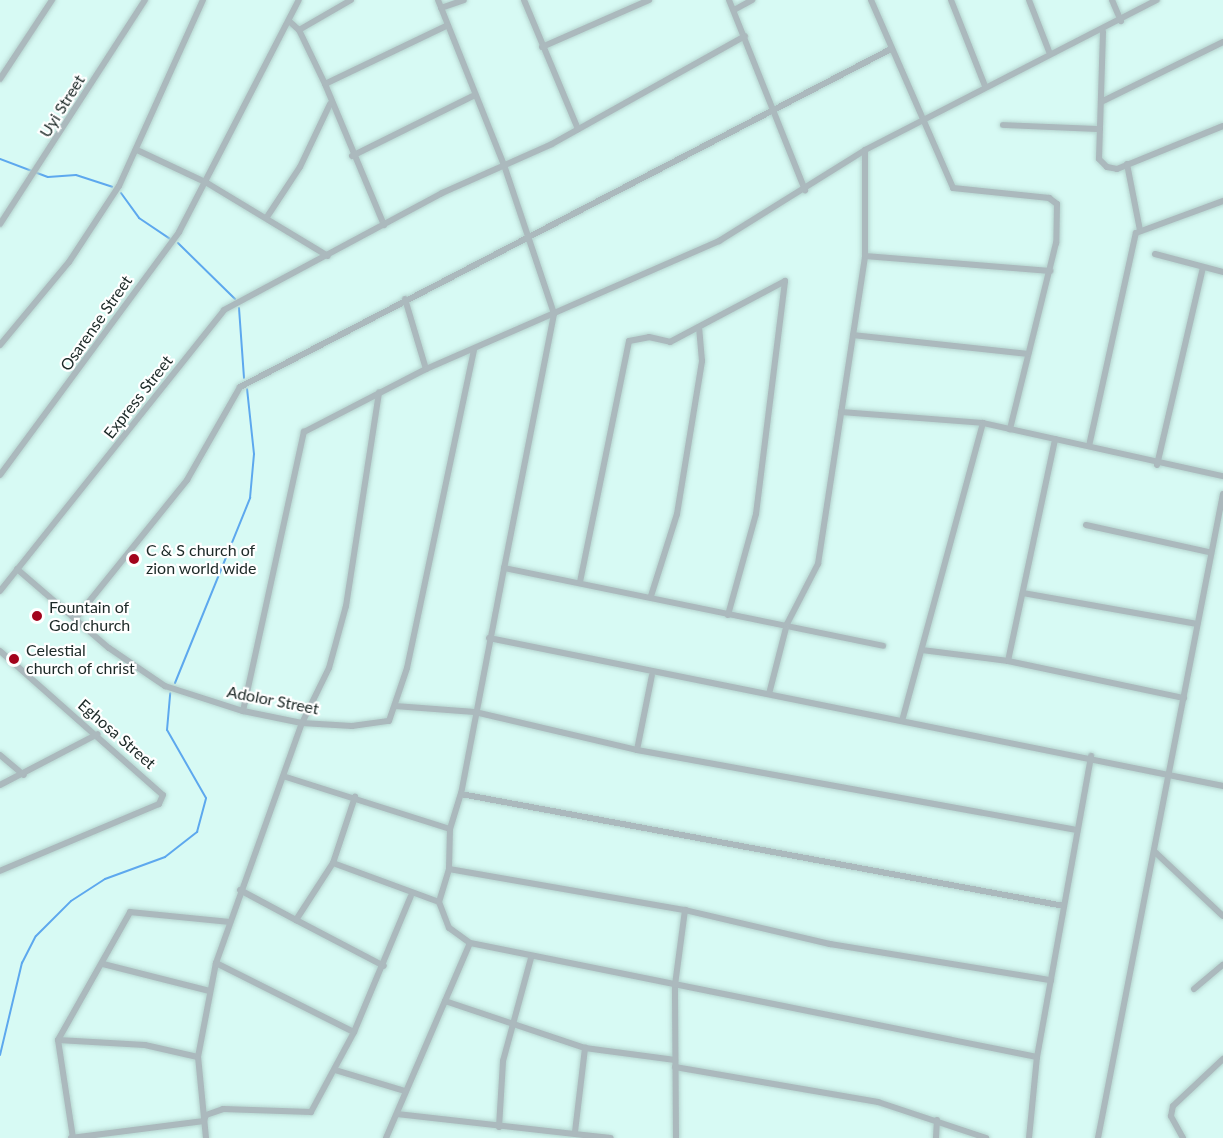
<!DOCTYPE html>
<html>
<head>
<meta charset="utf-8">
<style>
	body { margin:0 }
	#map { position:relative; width:1223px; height:1138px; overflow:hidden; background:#d7faf4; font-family:Lato,sans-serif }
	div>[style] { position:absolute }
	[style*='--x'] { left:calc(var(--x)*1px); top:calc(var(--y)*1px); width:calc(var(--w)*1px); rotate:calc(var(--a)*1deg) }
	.stream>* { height:2px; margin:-1px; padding:0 1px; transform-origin:1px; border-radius:1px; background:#5da8ee }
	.roads { filter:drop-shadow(0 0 2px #b5d4cf) drop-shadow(0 0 2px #b5d4cf) }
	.street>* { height:6px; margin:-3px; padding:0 3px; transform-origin:3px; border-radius:3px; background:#abb9bd }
	.dots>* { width:16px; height:16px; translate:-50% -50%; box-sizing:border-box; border:3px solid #fff; border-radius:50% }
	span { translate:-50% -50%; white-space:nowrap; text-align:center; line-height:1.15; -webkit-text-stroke:4.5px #fff; paint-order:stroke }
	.street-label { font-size:16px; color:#1c2927 }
	.poi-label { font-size:16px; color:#1c2927 }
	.left { translate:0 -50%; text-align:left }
</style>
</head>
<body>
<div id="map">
	<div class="stream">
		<div style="--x:0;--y:159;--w:51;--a:20.6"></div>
		<div style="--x:48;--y:177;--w:28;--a:-4"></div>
		<div style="--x:76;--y:175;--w:38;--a:18"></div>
		<div style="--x:121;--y:193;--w:31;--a:54"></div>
		<div style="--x:139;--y:218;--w:37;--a:34"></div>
		<div style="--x:178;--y:243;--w:80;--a:44.5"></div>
		<div style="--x:239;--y:308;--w:70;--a:85.9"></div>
		<div style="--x:175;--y:683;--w:200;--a:-67.9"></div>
		<div style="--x:250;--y:498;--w:44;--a:-84.8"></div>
		<div style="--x:254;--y:454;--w:65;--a:-96.1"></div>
		<div style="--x:0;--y:1055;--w:95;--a:-76.6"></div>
		<div style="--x:22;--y:963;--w:30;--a:-63"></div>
		<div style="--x:36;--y:936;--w:49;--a:-45"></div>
		<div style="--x:71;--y:901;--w:40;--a:-32.9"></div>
		<div style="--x:105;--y:879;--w:64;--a:-20.1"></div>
		<div style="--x:165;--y:857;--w:41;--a:-38"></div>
		<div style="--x:197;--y:832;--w:35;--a:-75"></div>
		<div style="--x:206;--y:798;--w:78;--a:-119.8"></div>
		<div style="--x:167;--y:730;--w:37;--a:-85"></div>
	</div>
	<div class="roads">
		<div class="street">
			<div style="--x:438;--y:0;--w:178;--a:68.2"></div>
			<div style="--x:504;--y:165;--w:157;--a:71.4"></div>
			<div style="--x:554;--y:314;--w:259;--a:101.1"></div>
			<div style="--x:504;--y:568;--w:387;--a:11.6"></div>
			<div style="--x:524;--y:0;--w:140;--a:67.3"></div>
			<div style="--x:729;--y:0;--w:205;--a:68.2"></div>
			<div style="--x:871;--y:0;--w:205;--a:66.4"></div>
			<div style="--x:953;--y:188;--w:97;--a:5.9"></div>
			<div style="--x:1049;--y:198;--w:10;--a:37"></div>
			<div style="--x:1057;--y:204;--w:39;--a:91"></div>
			<div style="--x:1056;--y:243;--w:192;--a:103.9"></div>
			<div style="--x:951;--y:0;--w:92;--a:68.4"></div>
			<div style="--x:1029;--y:0;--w:58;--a:68.7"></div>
			<div style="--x:1112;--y:0;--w:23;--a:67"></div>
			<div style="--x:441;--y:8;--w:24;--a:-19"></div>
			<div style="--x:734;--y:10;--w:21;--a:-29"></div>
			<div style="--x:289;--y:21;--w:13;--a:42"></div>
			<div style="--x:299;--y:30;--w:60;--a:64.3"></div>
			<div style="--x:325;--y:84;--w:153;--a:67.3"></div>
			<div style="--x:299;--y:30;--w:60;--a:-30"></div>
			<div style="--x:1103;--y:32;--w:127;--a:91.8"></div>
			<div style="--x:1099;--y:159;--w:11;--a:45"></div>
			<div style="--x:1107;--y:167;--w:10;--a:11"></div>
			<div style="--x:1117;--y:169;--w:114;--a:-22.1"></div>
			<div style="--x:542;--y:47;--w:117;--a:-23.7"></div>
			<div style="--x:0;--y:79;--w:95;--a:-56.6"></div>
			<div style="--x:325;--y:84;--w:136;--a:-25.6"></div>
			<div style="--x:1101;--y:102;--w:136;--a:-26.2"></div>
			<div style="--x:1003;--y:125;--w:97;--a:2.4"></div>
			<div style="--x:137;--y:150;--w:77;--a:25.2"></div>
			<div style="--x:207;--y:183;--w:141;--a:31.1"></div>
			<div style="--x:352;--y:156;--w:135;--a:-26.4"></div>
			<div style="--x:1127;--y:164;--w:67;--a:78.9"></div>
			<div style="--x:267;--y:217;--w:60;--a:-56.6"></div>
			<div style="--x:300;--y:167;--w:70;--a:-64.5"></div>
			<div style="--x:0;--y:224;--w:267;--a:-57.1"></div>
			<div style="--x:1155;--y:254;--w:70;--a:14.8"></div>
			<div style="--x:865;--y:256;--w:186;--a:4.6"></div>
			<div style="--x:405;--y:299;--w:73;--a:73.3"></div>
			<div style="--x:853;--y:335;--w:176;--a:6.2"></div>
			<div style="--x:0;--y:345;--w:108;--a:-50.3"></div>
			<div style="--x:69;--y:262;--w:91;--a:-56.7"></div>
			<div style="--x:119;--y:186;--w:204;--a:-65.7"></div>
			<div style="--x:841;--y:412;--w:142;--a:4.4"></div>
			<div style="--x:1089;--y:446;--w:218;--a:-77.6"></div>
			<div style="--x:1136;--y:233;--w:93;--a:-20.2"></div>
			<div style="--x:1157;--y:465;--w:202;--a:-76.9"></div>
			<div style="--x:0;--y:475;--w:302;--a:-53.6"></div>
			<div style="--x:179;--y:232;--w:261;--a:-62.7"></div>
			<div style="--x:1086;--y:525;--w:126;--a:12.4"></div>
			<div style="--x:17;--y:569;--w:121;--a:40.7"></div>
			<div style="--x:109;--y:648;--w:68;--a:34.2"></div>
			<div style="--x:165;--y:686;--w:82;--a:17.8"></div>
			<div style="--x:243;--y:711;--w:60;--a:11.5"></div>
			<div style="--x:302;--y:723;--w:50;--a:3.4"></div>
			<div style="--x:352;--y:726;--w:37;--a:-8"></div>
			<div style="--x:389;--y:721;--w:56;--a:-71.2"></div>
			<div style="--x:407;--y:668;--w:325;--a:-78.1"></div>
			<div style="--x:580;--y:582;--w:246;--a:-78.5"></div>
			<div style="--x:629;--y:341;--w:20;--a:-11"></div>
			<div style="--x:649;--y:337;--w:22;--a:13"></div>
			<div style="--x:670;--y:342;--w:130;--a:-27.9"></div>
			<div style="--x:0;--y:591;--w:359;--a:-51.4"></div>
			<div style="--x:224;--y:310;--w:247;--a:-28.2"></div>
			<div style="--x:442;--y:193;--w:120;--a:-24"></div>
			<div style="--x:552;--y:144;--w:221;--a:-29.2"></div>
			<div style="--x:1023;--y:593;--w:177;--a:10.1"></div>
			<div style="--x:651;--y:596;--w:86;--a:-72.4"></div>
			<div style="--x:677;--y:514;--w:155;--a:-80.7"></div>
			<div style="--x:702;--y:361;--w:32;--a:-95"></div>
			<div style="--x:728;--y:615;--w:105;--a:-74.5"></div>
			<div style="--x:756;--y:514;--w:235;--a:-82.9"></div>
			<div style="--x:75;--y:619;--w:179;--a:-51.1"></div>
			<div style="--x:187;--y:480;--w:107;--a:-60.3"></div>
			<div style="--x:240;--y:387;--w:734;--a:-27.44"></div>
			<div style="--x:489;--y:638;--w:749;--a:11.4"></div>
			<div style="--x:922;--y:650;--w:87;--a:7.3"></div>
			<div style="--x:1008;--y:661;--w:180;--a:11.9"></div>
			<div style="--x:0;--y:651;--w:217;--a:41.5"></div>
			<div style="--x:163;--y:795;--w:10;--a:114"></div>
			<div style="--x:159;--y:804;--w:173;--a:157.2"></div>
			<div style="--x:1008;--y:661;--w:227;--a:-78"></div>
			<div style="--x:769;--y:694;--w:72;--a:-75.6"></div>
			<div style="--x:787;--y:624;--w:68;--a:-62.7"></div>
			<div style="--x:818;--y:564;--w:312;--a:-81.3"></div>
			<div style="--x:865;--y:256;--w:106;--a:-90"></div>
			<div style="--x:395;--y:706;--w:80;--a:4.3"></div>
			<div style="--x:475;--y:712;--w:166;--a:13.2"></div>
			<div style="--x:637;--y:750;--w:447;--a:10.3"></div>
			<div style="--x:243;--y:711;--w:286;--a:-77.7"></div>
			<div style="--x:304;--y:432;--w:137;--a:-27.3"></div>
			<div style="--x:426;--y:369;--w:320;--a:-23.6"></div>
			<div style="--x:719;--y:241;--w:172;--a:-31.9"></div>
			<div style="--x:865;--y:150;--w:328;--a:-27.2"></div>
			<div style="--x:902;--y:721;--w:309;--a:-74.8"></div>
			<div style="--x:983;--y:423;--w:246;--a:12.5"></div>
			<div style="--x:637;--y:750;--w:76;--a:-78.7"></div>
			<div style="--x:0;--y:755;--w:31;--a:40"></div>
			<div style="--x:286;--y:777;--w:172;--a:17.6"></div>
			<div style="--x:0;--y:785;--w:110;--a:-27.5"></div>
			<div style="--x:461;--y:794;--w:230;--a:-79.2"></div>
			<div style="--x:1155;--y:852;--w:93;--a:43.3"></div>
			<div style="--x:333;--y:863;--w:113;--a:20.2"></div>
			<div style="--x:449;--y:869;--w:240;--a:9.9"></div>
			<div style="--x:685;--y:910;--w:149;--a:13.2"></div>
			<div style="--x:830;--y:944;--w:224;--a:9.3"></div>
			<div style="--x:240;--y:890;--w:64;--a:28.2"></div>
			<div style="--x:296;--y:920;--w:68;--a:-57"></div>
			<div style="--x:333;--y:863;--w:70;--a:-71.6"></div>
			<div style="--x:296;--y:920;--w:99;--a:27.6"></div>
			<div style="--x:216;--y:963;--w:154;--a:26.6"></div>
			<div style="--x:103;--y:964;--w:110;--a:14.2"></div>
			<div style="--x:1194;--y:989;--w:38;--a:-40"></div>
			<div style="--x:445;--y:1001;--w:148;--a:18.6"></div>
			<div style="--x:585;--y:1048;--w:91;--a:7.6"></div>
			<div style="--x:58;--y:1040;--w:87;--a:3.3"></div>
			<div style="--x:145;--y:1045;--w:54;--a:12.8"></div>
			<div style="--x:1037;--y:1057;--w:578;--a:-168.63"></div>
			<div style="--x:470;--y:943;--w:26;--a:-144"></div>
			<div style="--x:449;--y:928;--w:28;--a:-111"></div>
			<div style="--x:439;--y:902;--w:34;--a:-73"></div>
			<div style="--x:449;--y:869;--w:40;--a:-88.6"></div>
			<div style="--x:450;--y:829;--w:37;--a:-73"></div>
			<div style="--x:461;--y:794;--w:613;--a:10.52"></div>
			<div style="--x:675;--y:1067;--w:206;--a:9.8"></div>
			<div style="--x:878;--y:1102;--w:114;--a:18.4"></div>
			<div style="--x:335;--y:1070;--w:73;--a:16.7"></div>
			<div style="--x:397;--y:1114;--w:215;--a:6.4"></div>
			<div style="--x:499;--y:1127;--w:66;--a:-86.5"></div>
			<div style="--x:503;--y:1061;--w:107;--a:-74.8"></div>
			<div style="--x:575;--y:1132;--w:85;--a:-83.2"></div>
			<div style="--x:71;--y:1138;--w:134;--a:-7.3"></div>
			<div style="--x:204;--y:1121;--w:6;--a:-72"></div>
			<div style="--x:206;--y:1115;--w:18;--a:-19"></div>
			<div style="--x:223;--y:1109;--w:88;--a:2"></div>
			<div style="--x:311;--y:1112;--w:91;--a:-61.7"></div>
			<div style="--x:354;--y:1032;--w:147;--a:-67.3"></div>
			<div style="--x:73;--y:1138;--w:99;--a:-98.7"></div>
			<div style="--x:58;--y:1040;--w:147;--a:-60.6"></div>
			<div style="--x:130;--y:912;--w:100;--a:5.7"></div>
			<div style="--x:206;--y:1138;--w:81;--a:-95.6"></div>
			<div style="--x:198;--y:1057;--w:96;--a:-79.2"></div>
			<div style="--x:216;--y:963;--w:255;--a:-70.3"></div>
			<div style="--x:302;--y:723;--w:61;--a:-63.9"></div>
			<div style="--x:329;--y:668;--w:64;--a:-74.7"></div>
			<div style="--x:346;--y:606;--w:216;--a:-81.2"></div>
			<div style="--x:386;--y:1138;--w:212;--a:-66.7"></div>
			<div style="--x:676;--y:1138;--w:153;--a:-90.4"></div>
			<div style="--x:675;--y:985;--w:76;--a:-82.4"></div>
			<div style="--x:936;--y:1138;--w:18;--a:-87"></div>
			<div style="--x:1029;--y:1138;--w:81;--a:-84.4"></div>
			<div style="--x:1037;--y:1057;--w:306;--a:-79.8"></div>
			<div style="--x:1098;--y:1138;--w:656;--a:-79.02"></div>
			<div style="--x:1183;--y:1138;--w:25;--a:-119"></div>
			<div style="--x:1171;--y:1116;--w:10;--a:-79"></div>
			<div style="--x:1173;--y:1106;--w:69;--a:-43.2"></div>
		</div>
	</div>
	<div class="dots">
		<div style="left:134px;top:559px;background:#a2041c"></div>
		<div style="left:37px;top:616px;background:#a2041c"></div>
		<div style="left:14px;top:659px;background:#a2041c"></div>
	</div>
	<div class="street-label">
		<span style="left:62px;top:106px;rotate:-58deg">Uyi Street</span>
		<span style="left:96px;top:323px;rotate:-55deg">Osarense Street</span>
		<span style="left:138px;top:397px;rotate:-52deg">Express Street</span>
		<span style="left:273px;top:700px;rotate:11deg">Adolor Street</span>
		<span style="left:117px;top:734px;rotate:41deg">Eghosa Street</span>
	</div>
	<div class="poi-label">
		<span class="left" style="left:146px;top:559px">C &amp; S church of<br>zion world wide</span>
		<span class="left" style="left:49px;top:616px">Fountain of<br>God church</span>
		<span class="left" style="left:26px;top:659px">Celestial<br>church of christ</span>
	</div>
</div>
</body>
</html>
